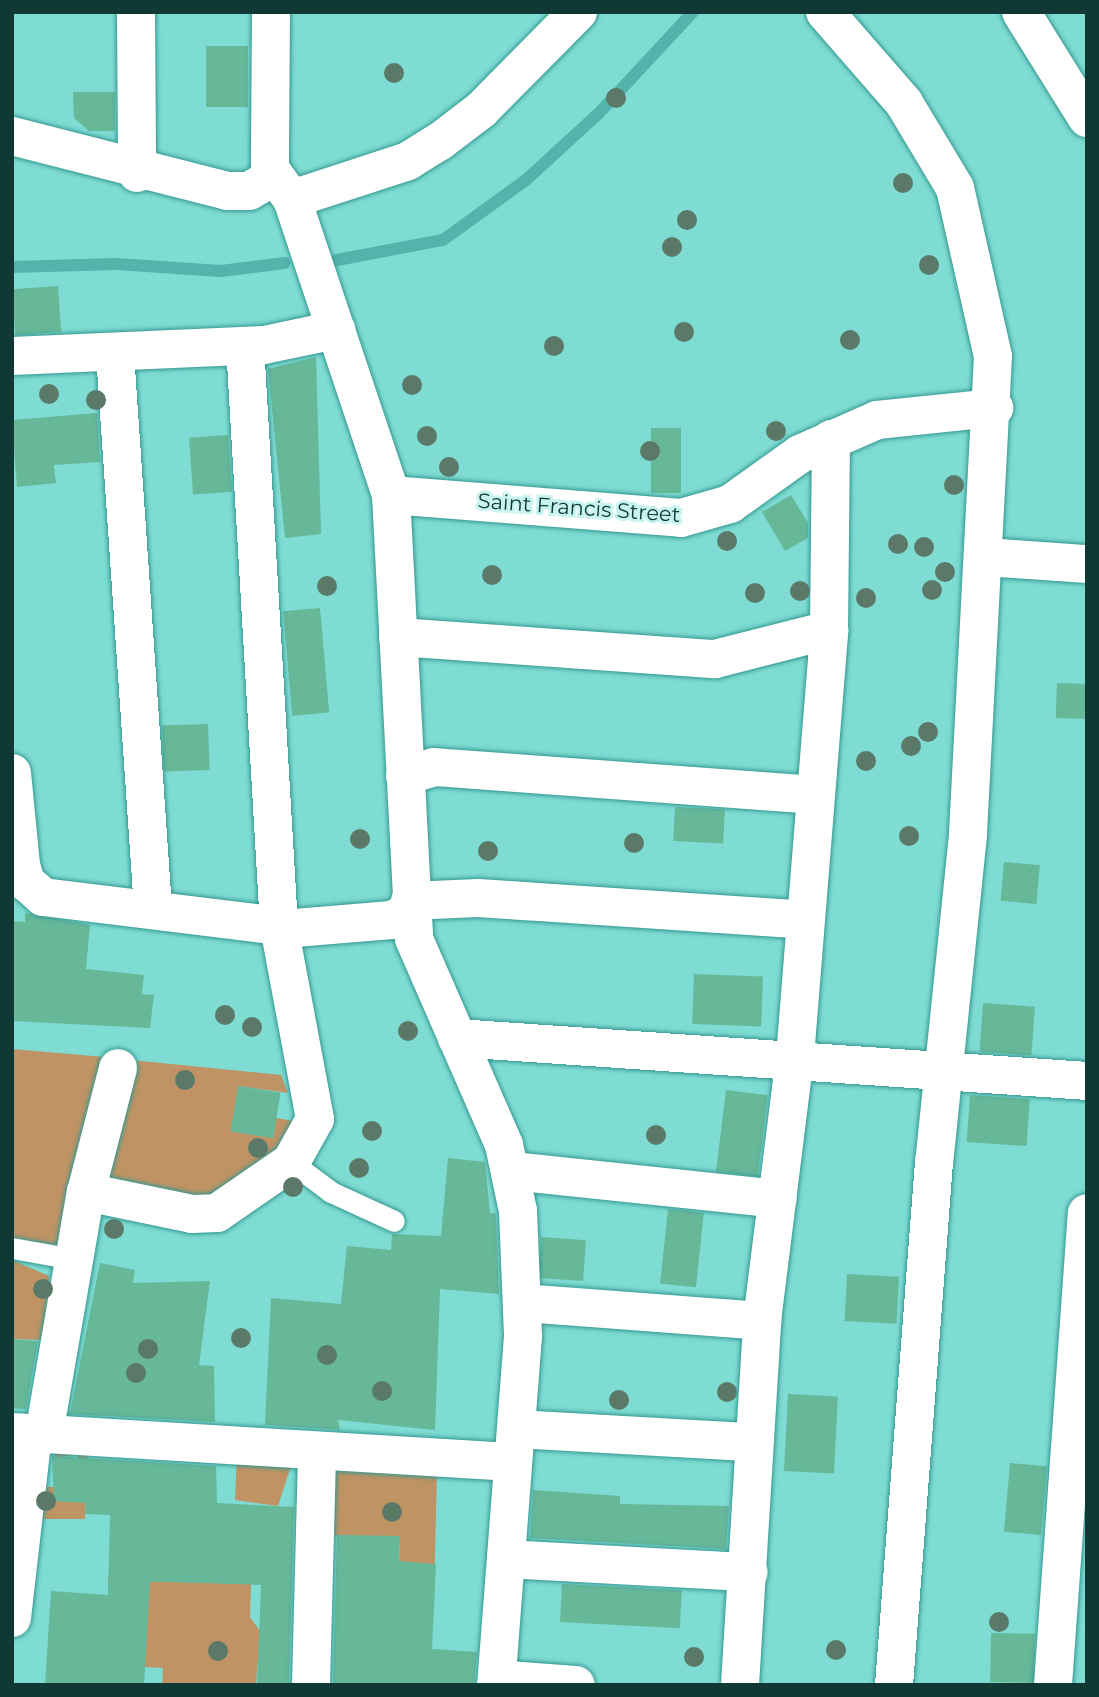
<!DOCTYPE html>
<html>
<head>
<meta charset="utf-8">
<style>
	body { margin:0 }
	#map { position:relative; width:1099px; height:1697px; overflow:hidden; background:#7edcd3; font-family:Montserrat,sans-serif }
	div>[style] { position:absolute }
	[style*='--x'] { left:calc(var(--x)*1px); top:calc(var(--y)*1px); width:calc(var(--w)*1px); rotate:calc(var(--a)*1deg) }
	.green>* { inset:0; background:#bf9364 }
	.stream>* { height:12px; margin:-6px; padding:0 6px; transform-origin:6px; border-radius:6px; background:#54b3aa }
	.building>* { inset:0; background:#67b799; transform-origin:0 0 }
	.roads { filter:drop-shadow(0 0 2px #359890) drop-shadow(0 0 2px #359890) }
	.service>* { height:21px; margin:-10.5px; padding:0 10.5px; transform-origin:10.5px; border-radius:10.5px; background:#fff }
	.minor>* { height:38px; margin:-19px; padding:0 19px; transform-origin:19px; border-radius:19px; background:#fff }
	.trees>* { width:20px; height:20px; margin:-10px; border-radius:50%; background:#5a7968 }
	span { translate:-50% -50%; white-space:nowrap; text-align:center; line-height:1.15; -webkit-text-stroke:6px #c8f4ef; paint-order:stroke }
	.street-label { font-size:21px; color:#103936 }
	.frame { position:absolute; inset:0; border:14px solid #103936; pointer-events:none }
</style>
</head>
<body>
<div id="map">
	<div class="green">
		<div style="clip-path:polygon(12px 1049px,105px 1057px,62px 1246px,12px 1238px)"></div>
		<div style="clip-path:polygon(131px 1060px,281px 1075px,288px 1093px,239px 1086px,231px 1131px,273px 1138px,276px 1118px,300px 1122px,296px 1142px,213px 1200px,98px 1185px)"></div>
		<div style="clip-path:polygon(12px 1260px,49px 1276px,43px 1340px,12px 1339px)"></div>
		<div style="clip-path:polygon(52px 1447px,88px 1448px,85px 1519px,38px 1519px,36px 1487px,55px 1487px,55px 1501px,76px 1502px,78px 1454px,55px 1458px)"></div>
		<div style="clip-path:polygon(237px 1453px,291px 1466px,278px 1506px,235px 1500px)"></div>
		<div style="clip-path:polygon(333px 1467px,437px 1470px,434px 1599px,398px 1589px,400px 1537px,333px 1535px)"></div>
		<div style="clip-path:polygon(109px 1568px,130px 1581px,251px 1584px,250px 1617px,260px 1631px,256px 1685px,162px 1685px,163px 1668px,144px 1667px,118px 1587px,108px 1586px)"></div>
	</div>
	<div class="stream">
		<div style="--x:337;--y:260;--w:108;--a:-10.7"></div>
		<div style="--x:443;--y:240;--w:102;--a:-35.9"></div>
		<div style="--x:526;--y:180;--w:100;--a:-42.6"></div>
		<div style="--x:600;--y:112;--w:137;--a:-47.1"></div>
		<div style="--x:12;--y:267;--w:104;--a:-1.7"></div>
		<div style="--x:116;--y:264;--w:105;--a:3.8"></div>
		<div style="--x:221;--y:271;--w:64;--a:-7.2"></div>
	</div>
	<div class="building">
		<div style="left:248px;top:46px;width:61px;height:42px;rotate:90deg"></div>
		<div style="clip-path:polygon(73px 92px,115px 92px,115px 131px,89px 131px,74px 118px)"></div>
		<div style="left:58px;top:286px;width:46px;height:46px;rotate:86deg"></div>
		<div style="clip-path:polygon(316px 357px,321px 534px,285px 538px,268px 369px)"></div>
		<div style="clip-path:polygon(97px 413px,100px 462px,54px 465px,56px 483px,17px 487px,12px 420px)"></div>
		<div style="left:651px;top:428px;width:30px;height:65px"></div>
		<div style="left:228px;top:435px;width:57px;height:39px;rotate:86deg"></div>
		<div style="clip-path:polygon(791px 495px,808px 523px,808px 538px,785px 551px,762px 512px)"></div>
		<div style="left:320px;top:608px;width:105px;height:37px;rotate:85deg"></div>
		<div style="left:1057px;top:683px;width:30px;height:35px;rotate:2deg"></div>
		<div style="left:208px;top:724px;width:46px;height:46px;rotate:88deg"></div>
		<div style="left:675px;top:807px;width:50px;height:34px;rotate:3deg"></div>
		<div style="left:1004px;top:862px;width:36px;height:39px;rotate:5deg"></div>
		<div style="clip-path:polygon(25px 913px,90px 925px,86px 969px,144px 975px,142px 994px,154px 995px,150px 1028px,12px 1021px,12px 921px,25px 922px)"></div>
		<div style="left:694px;top:974px;width:69px;height:50px;rotate:2deg"></div>
		<div style="left:983px;top:1003px;width:52px;height:49px;rotate:4deg"></div>
		<div style="left:238px;top:1086px;width:43px;height:46px;rotate:9deg"></div>
		<div style="left:726px;top:1090px;width:42px;height:82px;rotate:7deg"></div>
		<div style="left:970px;top:1095px;width:60px;height:47px;rotate:4deg"></div>
		<div style="clip-path:polygon(448px 1158px,485px 1162px,490px 1213px,496px 1214px,499px 1294px,440px 1289px,435px 1430px,338px 1420px,340px 1430px,265px 1425px,271px 1298px,341px 1304px,347px 1246px,391px 1250px,392px 1234px,441px 1236px)"></div>
		<div style="left:668px;top:1209px;width:36px;height:75px;rotate:6deg"></div>
		<div style="left:541px;top:1237px;width:45px;height:41px;rotate:4deg"></div>
		<div style="clip-path:polygon(100px 1263px,135px 1270px,133px 1283px,210px 1281px,199px 1365px,214px 1366px,215px 1422px,70px 1414px)"></div>
		<div style="left:847px;top:1274px;width:52px;height:47px;rotate:3deg"></div>
		<div style="clip-path:polygon(12px 1339px,38px 1341px,26px 1409px,12px 1408px)"></div>
		<div style="left:788px;top:1394px;width:50px;height:77px;rotate:3deg"></div>
		<div style="clip-path:polygon(52px 1456px,216px 1466px,217px 1503px,294px 1507px,289px 1685px,257px 1685px,261px 1585px,174px 1582px,150px 1582px,144px 1685px,45px 1685px,51px 1591px,108px 1595px,110px 1515px,85px 1514px,86px 1503px,54px 1501px)"></div>
		<div style="left:1010px;top:1463px;width:37px;height:69px;rotate:5deg"></div>
		<div style="clip-path:polygon(533px 1490px,620px 1496px,620px 1504px,729px 1506px,726px 1549px,530px 1538px)"></div>
		<div style="clip-path:polygon(337px 1535px,400px 1536px,399px 1561px,436px 1564px,432px 1649px,477px 1652px,474px 1685px,333px 1685px)"></div>
		<div style="left:562px;top:1584px;width:120px;height:38px;rotate:3deg"></div>
		<div style="left:991px;top:1633px;width:44px;height:49px;rotate:1deg"></div>
	</div>
	<div class="roads">
		<div class="service">
			<div style="--x:291;--y:1162;--w:50;--a:36.9"></div>
			<div style="--x:331;--y:1192;--w:69;--a:24.7"></div>
			<div style="--x:12;--y:1248;--w:63;--a:10.1"></div>
		</div>
		<div class="minor">
			<div style="--x:136;--y:12;--w:161;--a:89.6"></div>
			<div style="--x:271;--y:12;--w:157;--a:90.4"></div>
			<div style="--x:270;--y:169;--w:37;--a:54"></div>
			<div style="--x:292;--y:199;--w:312;--a:71.5"></div>
			<div style="--x:391;--y:495;--w:445;--a:87"></div>
			<div style="--x:414;--y:939;--w:225;--a:66.4"></div>
			<div style="--x:504;--y:1145;--w:67;--a:78"></div>
			<div style="--x:518;--y:1211;--w:125;--a:87.7"></div>
			<div style="--x:523;--y:1336;--w:350;--a:94.4"></div>
			<div style="--x:825;--y:12;--w:121;--a:49"></div>
			<div style="--x:904;--y:103;--w:99;--a:59"></div>
			<div style="--x:955;--y:188;--w:172;--a:77.3"></div>
			<div style="--x:993;--y:356;--w:480;--a:93"></div>
			<div style="--x:968;--y:835;--w:329;--a:95.9"></div>
			<div style="--x:934;--y:1162;--w:525;--a:94.37"></div>
			<div style="--x:1021;--y:12;--w:125;--a:58.1"></div>
			<div style="--x:12;--y:136;--w:222;--a:14.3"></div>
			<div style="--x:227;--y:191;--w:22;--a:0"></div>
			<div style="--x:249;--y:191;--w:28;--a:-30"></div>
			<div style="--x:292;--y:199;--w:122;--a:-18.1"></div>
			<div style="--x:408;--y:161;--w:36;--a:-32"></div>
			<div style="--x:439;--y:142;--w:53;--a:-37.3"></div>
			<div style="--x:481;--y:110;--w:138;--a:-45.3"></div>
			<div style="--x:115;--y:354;--w:556;--a:86.08"></div>
			<div style="--x:12;--y:356;--w:252;--a:-2.5"></div>
			<div style="--x:264;--y:345;--w:74;--a:-11.8"></div>
			<div style="--x:391;--y:495;--w:291;--a:4.5"></div>
			<div style="--x:681;--y:518;--w:51;--a:-15.9"></div>
			<div style="--x:730;--y:504;--w:86;--a:-35.5"></div>
			<div style="--x:800;--y:454;--w:84;--a:-23.8"></div>
			<div style="--x:877;--y:420;--w:118;--a:-5.9"></div>
			<div style="--x:986;--y:557;--w:101;--a:4"></div>
			<div style="--x:398;--y:637;--w:318;--a:4"></div>
			<div style="--x:715;--y:659;--w:118;--a:-14.3"></div>
			<div style="--x:12;--y:773;--w:92;--a:84.4"></div>
			<div style="--x:21;--y:865;--w:18;--a:74"></div>
			<div style="--x:26;--y:882;--w:23;--a:41"></div>
			<div style="--x:43;--y:897;--w:254;--a:7"></div>
			<div style="--x:295;--y:928;--w:97;--a:-4.7"></div>
			<div style="--x:392;--y:920;--w:20;--a:-27"></div>
			<div style="--x:405;--y:776;--w:30;--a:-17"></div>
			<div style="--x:434;--y:767;--w:381;--a:4.2"></div>
			<div style="--x:410;--y:901;--w:68;--a:-2.5"></div>
			<div style="--x:478;--y:898;--w:328;--a:3.8"></div>
			<div style="--x:457;--y:1038;--w:631;--a:3.9"></div>
			<div style="--x:512;--y:1171;--w:267;--a:6"></div>
			<div style="--x:86;--y:1192;--w:108;--a:11.7"></div>
			<div style="--x:192;--y:1214;--w:25;--a:-2"></div>
			<div style="--x:217;--y:1213;--w:90;--a:-34.6"></div>
			<div style="--x:291;--y:1162;--w:49;--a:-60.8"></div>
			<div style="--x:315;--y:1119;--w:196;--a:-100.6"></div>
			<div style="--x:279;--y:926;--w:581;--a:-93.35"></div>
			<div style="--x:524;--y:1303;--w:239;--a:4.3"></div>
			<div style="--x:516;--y:1429;--w:236;--a:3.2"></div>
			<div style="--x:12;--y:1432;--w:502;--a:3.43"></div>
			<div style="--x:44;--y:1434;--w:246;--a:-80.2"></div>
			<div style="--x:86;--y:1192;--w:128;--a:-75.5"></div>
			<div style="--x:506;--y:1559;--w:243;--a:3.1"></div>
			<div style="--x:12;--y:1618;--w:186;--a:-83.5"></div>
			<div style="--x:497;--y:1679;--w:79;--a:4.3"></div>
			<div style="--x:311;--y:1685;--w:232;--a:-88.5"></div>
			<div style="--x:740;--y:1685;--w:365;--a:-86.5"></div>
			<div style="--x:762;--y:1321;--w:266;--a:-82.9"></div>
			<div style="--x:795;--y:1057;--w:428;--a:-85.4"></div>
			<div style="--x:829;--y:630;--w:191;--a:-89.4"></div>
			<div style="--x:1053;--y:1685;--w:473;--a:-85.9"></div>
		</div>
	</div>
	<div class="trees">
		<div style="left:394px;top:73px"></div>
		<div style="left:616px;top:98px"></div>
		<div style="left:903px;top:183px"></div>
		<div style="left:687px;top:220px"></div>
		<div style="left:672px;top:247px"></div>
		<div style="left:929px;top:265px"></div>
		<div style="left:684px;top:332px"></div>
		<div style="left:850px;top:340px"></div>
		<div style="left:554px;top:346px"></div>
		<div style="left:412px;top:385px"></div>
		<div style="left:49px;top:394px"></div>
		<div style="left:96px;top:400px"></div>
		<div style="left:776px;top:431px"></div>
		<div style="left:427px;top:436px"></div>
		<div style="left:650px;top:451px"></div>
		<div style="left:449px;top:467px"></div>
		<div style="left:954px;top:485px"></div>
		<div style="left:727px;top:541px"></div>
		<div style="left:898px;top:544px"></div>
		<div style="left:924px;top:547px"></div>
		<div style="left:945px;top:572px"></div>
		<div style="left:492px;top:575px"></div>
		<div style="left:327px;top:586px"></div>
		<div style="left:932px;top:590px"></div>
		<div style="left:800px;top:591px"></div>
		<div style="left:755px;top:593px"></div>
		<div style="left:866px;top:598px"></div>
		<div style="left:928px;top:732px"></div>
		<div style="left:911px;top:746px"></div>
		<div style="left:866px;top:761px"></div>
		<div style="left:909px;top:836px"></div>
		<div style="left:360px;top:839px"></div>
		<div style="left:634px;top:843px"></div>
		<div style="left:488px;top:851px"></div>
		<div style="left:225px;top:1015px"></div>
		<div style="left:252px;top:1027px"></div>
		<div style="left:408px;top:1031px"></div>
		<div style="left:185px;top:1080px"></div>
		<div style="left:372px;top:1131px"></div>
		<div style="left:656px;top:1135px"></div>
		<div style="left:258px;top:1148px"></div>
		<div style="left:359px;top:1168px"></div>
		<div style="left:293px;top:1187px"></div>
		<div style="left:114px;top:1229px"></div>
		<div style="left:43px;top:1289px"></div>
		<div style="left:241px;top:1338px"></div>
		<div style="left:148px;top:1349px"></div>
		<div style="left:327px;top:1355px"></div>
		<div style="left:136px;top:1373px"></div>
		<div style="left:382px;top:1391px"></div>
		<div style="left:727px;top:1392px"></div>
		<div style="left:619px;top:1400px"></div>
		<div style="left:46px;top:1501px"></div>
		<div style="left:392px;top:1512px"></div>
		<div style="left:999px;top:1622px"></div>
		<div style="left:836px;top:1650px"></div>
		<div style="left:218px;top:1651px"></div>
		<div style="left:694px;top:1657px"></div>
	</div>
	<div class="street-label">
		<span style="left:579px;top:508px;rotate:4deg">Saint Francis Street</span>
	</div>
	<div class="frame"></div>
</div>
</body>
</html>
